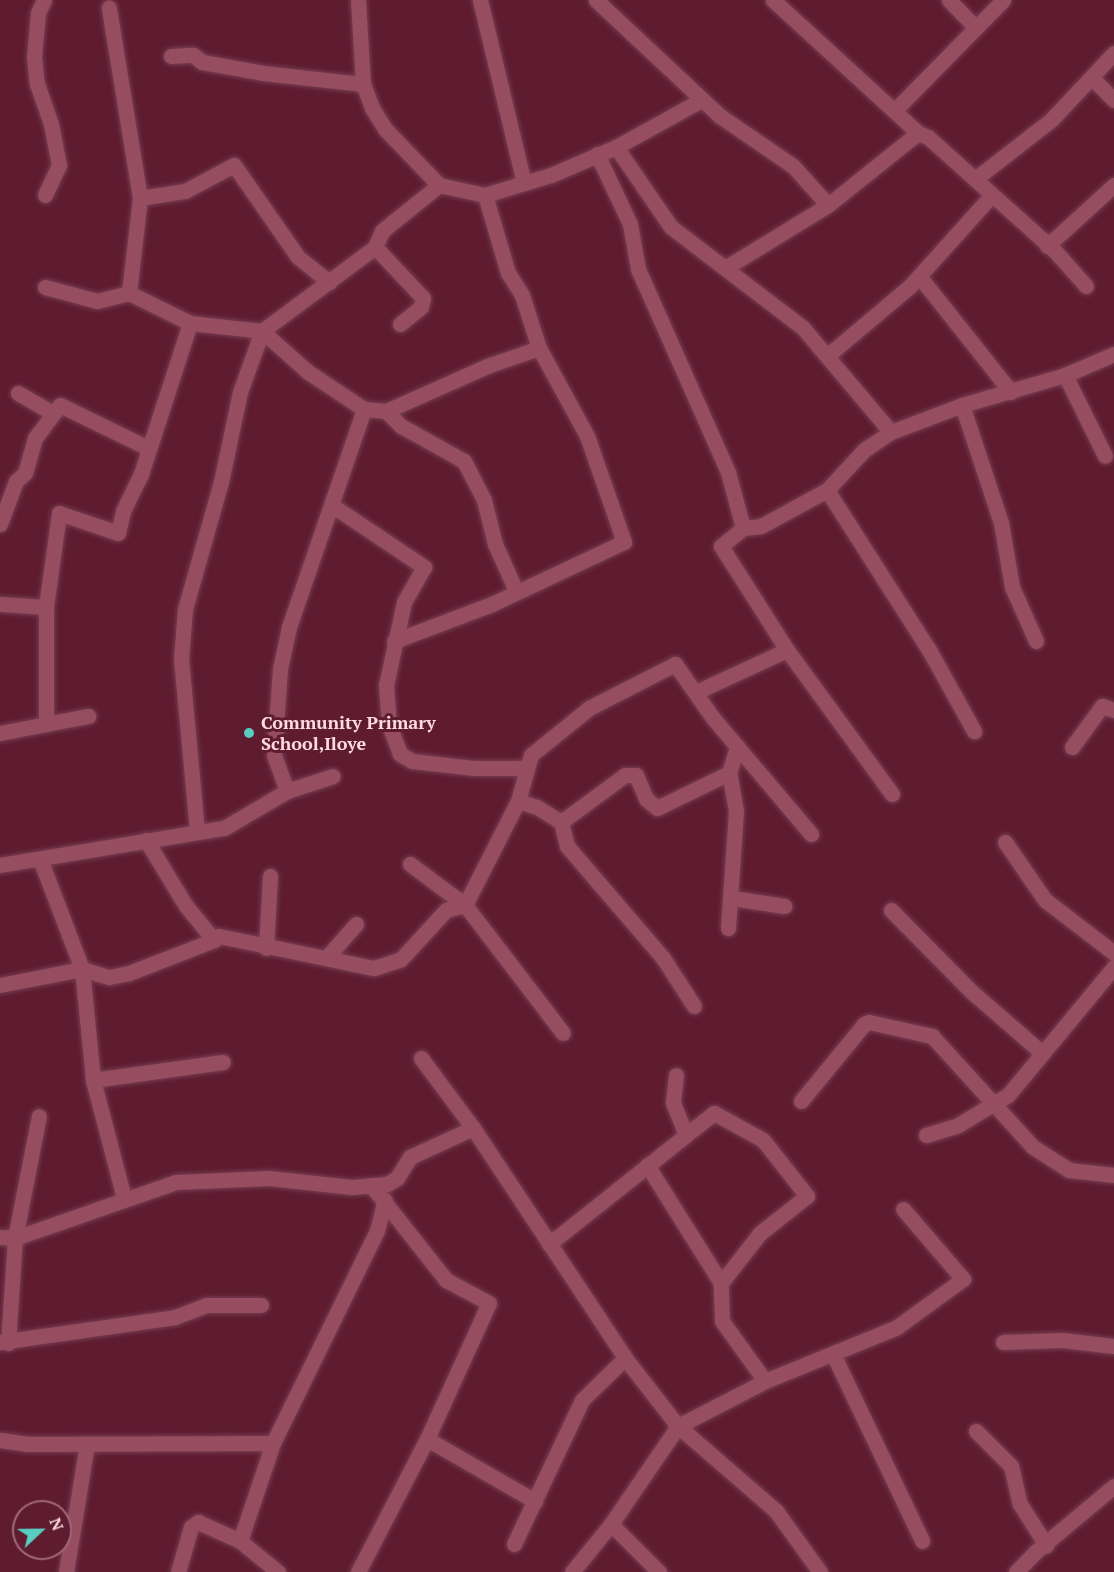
<!DOCTYPE html>
<html>
<head>
<meta charset="utf-8">
<style>
	body { margin:0 }
	#map { position:relative; width:1114px; height:1572px; overflow:hidden; background:#5f1c31; font-family:"PT Serif",serif }
	div>[style] { position:absolute }
	[style*='--x'] { left:calc(var(--x)*1px); top:calc(var(--y)*1px); width:calc(var(--w)*1px); rotate:calc(var(--a)*1deg) }
	.roads { filter:drop-shadow(0 0 2px #763d51) drop-shadow(0 0 2px #763d51) }
	.minor>* { height:15px; margin:-7.5px; padding:0 7.5px; transform-origin:7.5px; border-radius:7.5px; background:#964d60 }
	.dots>* { width:16px; height:16px; translate:-50% -50%; box-sizing:border-box; border:3px solid #5f1c31; border-radius:50% }
	span { translate:-50% -50%; white-space:nowrap; text-align:center; line-height:1.15; -webkit-text-stroke:6px #5f1c31; paint-order:stroke }
	.poi-label { font-size:18px; color:#fedbe2; font-weight:700 }
	.left { translate:0 -50%; text-align:left }
	.north { position:absolute; left:12px; top:1500px; width:60px; height:60px; box-sizing:border-box; background:#5f1c31; border:2px solid #9f6878; border-radius:50%; rotate:68deg; font-size:16px; font-weight:700; line-height:24px; text-align:center; color:#fedbe2 }
	.north::after { content:''; display:block; margin:auto; width:21px; height:27px; background:#58cec0; clip-path:polygon(50% 0,100% 100%,50% 72%,0 100%) }
</style>
</head>
<body>
<div id="map">
	<div class="roads">
		<div class="minor">
			<div style="--x:44;--y:0;--w:14;--a:115"></div>
			<div style="--x:38;--y:13;--w:44;--a:95.2"></div>
			<div style="--x:34;--y:57;--w:27;--a:84"></div>
			<div style="--x:37;--y:84;--w:42;--a:70.7"></div>
			<div style="--x:51;--y:124;--w:42;--a:79"></div>
			<div style="--x:59;--y:165;--w:33;--a:115"></div>
			<div style="--x:358;--y:0;--w:84;--a:86.6"></div>
			<div style="--x:363;--y:84;--w:26;--a:69"></div>
			<div style="--x:372;--y:108;--w:26;--a:58"></div>
			<div style="--x:386;--y:130;--w:76;--a:46.1"></div>
			<div style="--x:439;--y:185;--w:47;--a:12.3"></div>
			<div style="--x:485;--y:195;--w:69;--a:-16.9"></div>
			<div style="--x:551;--y:175;--w:71;--a:-23.3"></div>
			<div style="--x:616;--y:147;--w:97;--a:-28.9"></div>
			<div style="--x:480;--y:0;--w:188;--a:76.5"></div>
			<div style="--x:596;--y:0;--w:170;--a:43.1"></div>
			<div style="--x:720;--y:116;--w:88;--a:34.4"></div>
			<div style="--x:793;--y:166;--w:52;--a:48.1"></div>
			<div style="--x:773;--y:0;--w:197;--a:42.5"></div>
			<div style="--x:918;--y:133;--w:11;--a:22"></div>
			<div style="--x:928;--y:137;--w:169;--a:41.9"></div>
			<div style="--x:1054;--y:250;--w:48;--a:48.4"></div>
			<div style="--x:949;--y:0;--w:37;--a:46"></div>
			<div style="--x:171;--y:56;--w:22;--a:-3"></div>
			<div style="--x:193;--y:55;--w:11;--a:38"></div>
			<div style="--x:202;--y:62;--w:62;--a:10.2"></div>
			<div style="--x:263;--y:73;--w:101;--a:6.3"></div>
			<div style="--x:1092;--y:78;--w:31;--a:45"></div>
			<div style="--x:896;--y:109;--w:153;--a:-45.5"></div>
			<div style="--x:616;--y:147;--w:97;--a:55.5"></div>
			<div style="--x:671;--y:227;--w:166;--a:37.4"></div>
			<div style="--x:803;--y:328;--w:136;--a:49.8"></div>
			<div style="--x:597;--y:154;--w:77;--a:64.8"></div>
			<div style="--x:630;--y:224;--w:46;--a:79.9"></div>
			<div style="--x:638;--y:269;--w:222;--a:66.1"></div>
			<div style="--x:728;--y:472;--w:58;--a:75"></div>
			<div style="--x:975;--y:179;--w:96;--a:-37.8"></div>
			<div style="--x:1051;--y:120;--w:92;--a:-46.8"></div>
			<div style="--x:140;--y:198;--w:46;--a:-8.8"></div>
			<div style="--x:185;--y:191;--w:55;--a:-28"></div>
			<div style="--x:234;--y:165;--w:112;--a:55.2"></div>
			<div style="--x:298;--y:257;--w:40;--a:39"></div>
			<div style="--x:1047;--y:246;--w:91;--a:-42.3"></div>
			<div style="--x:375;--y:247;--w:70;--a:46.7"></div>
			<div style="--x:423;--y:298;--w:9;--a:103"></div>
			<div style="--x:421;--y:307;--w:27;--a:141"></div>
			<div style="--x:725;--y:268;--w:121;--a:-31.5"></div>
			<div style="--x:828;--y:205;--w:115;--a:-38.7"></div>
			<div style="--x:919;--y:276;--w:148;--a:51.6"></div>
			<div style="--x:45;--y:287;--w:54;--a:15.1"></div>
			<div style="--x:97;--y:301;--w:33;--a:-14"></div>
			<div style="--x:129;--y:293;--w:96;--a:-83.4"></div>
			<div style="--x:140;--y:198;--w:193;--a:-99.3"></div>
			<div style="--x:129;--y:293;--w:68;--a:26.2"></div>
			<div style="--x:190;--y:323;--w:72;--a:6.3"></div>
			<div style="--x:262;--y:331;--w:62;--a:41.7"></div>
			<div style="--x:308;--y:372;--w:67;--a:33.5"></div>
			<div style="--x:364;--y:409;--w:22;--a:5"></div>
			<div style="--x:386;--y:411;--w:111;--a:-24"></div>
			<div style="--x:487;--y:366;--w:55;--a:-19.1"></div>
			<div style="--x:827;--y:356;--w:109;--a:-40.1"></div>
			<div style="--x:910;--y:286;--w:122;--a:-48"></div>
			<div style="--x:1065;--y:375;--w:90;--a:63.7"></div>
			<div style="--x:18;--y:393;--w:38;--a:30"></div>
			<div style="--x:962;--y:405;--w:124;--a:71.7"></div>
			<div style="--x:1001;--y:523;--w:65;--a:80.2"></div>
			<div style="--x:1012;--y:587;--w:59;--a:66"></div>
			<div style="--x:386;--y:411;--w:21;--a:45"></div>
			<div style="--x:401;--y:426;--w:72;--a:29.1"></div>
			<div style="--x:464;--y:461;--w:44;--a:62.9"></div>
			<div style="--x:484;--y:500;--w:45;--a:76"></div>
			<div style="--x:495;--y:544;--w:51;--a:65.9"></div>
			<div style="--x:827;--y:490;--w:190;--a:57.5"></div>
			<div style="--x:929;--y:650;--w:93;--a:60.9"></div>
			<div style="--x:333;--y:506;--w:110;--a:33.8"></div>
			<div style="--x:424;--y:567;--w:40;--a:119.7"></div>
			<div style="--x:404;--y:602;--w:85;--a:102.2"></div>
			<div style="--x:386;--y:685;--w:40;--a:85.7"></div>
			<div style="--x:389;--y:725;--w:31;--a:69"></div>
			<div style="--x:400;--y:754;--w:14;--a:30"></div>
			<div style="--x:412;--y:761;--w:61;--a:6.5"></div>
			<div style="--x:473;--y:768;--w:52;--a:0"></div>
			<div style="--x:0;--y:524;--w:46;--a:-69.6"></div>
			<div style="--x:16;--y:481;--w:12;--a:-42"></div>
			<div style="--x:25;--y:473;--w:36;--a:-74"></div>
			<div style="--x:35;--y:438;--w:41;--a:-52.9"></div>
			<div style="--x:60;--y:405;--w:98;--a:26"></div>
			<div style="--x:0;--y:604;--w:46;--a:3.7"></div>
			<div style="--x:394;--y:641;--w:105;--a:-20.7"></div>
			<div style="--x:492;--y:604;--w:146;--a:-25.2"></div>
			<div style="--x:624;--y:542;--w:112;--a:-109.2"></div>
			<div style="--x:587;--y:436;--w:100;--a:-118.6"></div>
			<div style="--x:539;--y:348;--w:56;--a:-107.8"></div>
			<div style="--x:522;--y:295;--w:26;--a:-122"></div>
			<div style="--x:508;--y:273;--w:81;--a:-106.4"></div>
			<div style="--x:696;--y:692;--w:100;--a:-24.8"></div>
			<div style="--x:46;--y:724;--w:117;--a:-90"></div>
			<div style="--x:46;--y:607;--w:95;--a:-82.1"></div>
			<div style="--x:59;--y:513;--w:62;--a:18.7"></div>
			<div style="--x:118;--y:533;--w:23;--a:-77"></div>
			<div style="--x:123;--y:511;--w:41;--a:-64.1"></div>
			<div style="--x:141;--y:474;--w:159;--a:-72"></div>
			<div style="--x:0;--y:733;--w:90;--a:-10.9"></div>
			<div style="--x:1072;--y:747;--w:51;--a:-53.8"></div>
			<div style="--x:1102;--y:706;--w:13;--a:18"></div>
			<div style="--x:287;--y:791;--w:38;--a:-110"></div>
			<div style="--x:274;--y:755;--w:86;--a:-86"></div>
			<div style="--x:280;--y:669;--w:43;--a:-77.9"></div>
			<div style="--x:289;--y:627;--w:231;--a:-71"></div>
			<div style="--x:892;--y:794;--w:178;--a:-126.1"></div>
			<div style="--x:787;--y:650;--w:123;--a:-122.4"></div>
			<div style="--x:721;--y:546;--w:28;--a:-39"></div>
			<div style="--x:743;--y:528;--w:18;--a:-6"></div>
			<div style="--x:761;--y:526;--w:75;--a:-28.6"></div>
			<div style="--x:827;--y:490;--w:54;--a:-47.2"></div>
			<div style="--x:864;--y:450;--w:32;--a:-34"></div>
			<div style="--x:891;--y:432;--w:76;--a:-20.8"></div>
			<div style="--x:962;--y:405;--w:107;--a:-16.2"></div>
			<div style="--x:1065;--y:375;--w:53;--a:-23.2"></div>
			<div style="--x:518;--y:801;--w:20;--a:18"></div>
			<div style="--x:537;--y:807;--w:28;--a:32"></div>
			<div style="--x:561;--y:822;--w:25;--a:76"></div>
			<div style="--x:567;--y:846;--w:148;--a:49.4"></div>
			<div style="--x:663;--y:958;--w:57;--a:57.1"></div>
			<div style="--x:561;--y:822;--w:79;--a:-36.3"></div>
			<div style="--x:625;--y:775;--w:11;--a:0"></div>
			<div style="--x:636;--y:775;--w:26;--a:67"></div>
			<div style="--x:646;--y:799;--w:14;--a:39"></div>
			<div style="--x:657;--y:808;--w:80;--a:-25.9"></div>
			<div style="--x:729;--y:773;--w:28;--a:-73"></div>
			<div style="--x:197;--y:831;--w:173;--a:-95.3"></div>
			<div style="--x:181;--y:659;--w:50;--a:-85.4"></div>
			<div style="--x:185;--y:609;--w:132;--a:-74.2"></div>
			<div style="--x:221;--y:482;--w:92;--a:-78.1"></div>
			<div style="--x:240;--y:392;--w:65;--a:-70.2"></div>
			<div style="--x:262;--y:331;--w:141;--a:-36.6"></div>
			<div style="--x:375;--y:247;--w:17;--a:-66"></div>
			<div style="--x:382;--y:231;--w:73;--a:-38.9"></div>
			<div style="--x:146;--y:840;--w:77;--a:58.8"></div>
			<div style="--x:186;--y:906;--w:44;--a:50.5"></div>
			<div style="--x:214;--y:940;--w:6;--a:-39"></div>
			<div style="--x:219;--y:936;--w:158;--a:11.7"></div>
			<div style="--x:374;--y:968;--w:28;--a:-18"></div>
			<div style="--x:401;--y:959;--w:67;--a:-47.4"></div>
			<div style="--x:446;--y:910;--w:20;--a:-15"></div>
			<div style="--x:465;--y:905;--w:117;--a:-63"></div>
			<div style="--x:518;--y:801;--w:48;--a:-74.2"></div>
			<div style="--x:531;--y:755;--w:75;--a:-39"></div>
			<div style="--x:589;--y:708;--w:97;--a:-27.1"></div>
			<div style="--x:675;--y:664;--w:66;--a:54.9"></div>
			<div style="--x:713;--y:718;--w:152;--a:49.8"></div>
			<div style="--x:1005;--y:842;--w:70;--a:55.4"></div>
			<div style="--x:1045;--y:900;--w:87;--a:37.5"></div>
			<div style="--x:40;--y:859;--w:118;--a:69.1"></div>
			<div style="--x:82;--y:969;--w:112;--a:84.3"></div>
			<div style="--x:93;--y:1080;--w:122;--a:75.3"></div>
			<div style="--x:410;--y:864;--w:69;--a:36.7"></div>
			<div style="--x:465;--y:905;--w:161;--a:52.6"></div>
			<div style="--x:0;--y:865;--w:227;--a:-9.4"></div>
			<div style="--x:224;--y:828;--w:73;--a:-30.4"></div>
			<div style="--x:287;--y:791;--w:48;--a:-18.1"></div>
			<div style="--x:732;--y:898;--w:53;--a:8.7"></div>
			<div style="--x:891;--y:910;--w:115;--a:45.4"></div>
			<div style="--x:972;--y:992;--w:91;--a:41"></div>
			<div style="--x:728;--y:928;--w:117;--a:-86.1"></div>
			<div style="--x:736;--y:811;--w:39;--a:-100"></div>
			<div style="--x:266;--y:948;--w:72;--a:-86.8"></div>
			<div style="--x:327;--y:957;--w:44;--a:-48.7"></div>
			<div style="--x:0;--y:985;--w:84;--a:-11"></div>
			<div style="--x:82;--y:969;--w:28;--a:17"></div>
			<div style="--x:109;--y:977;--w:20;--a:-11"></div>
			<div style="--x:129;--y:973;--w:91;--a:-21.2"></div>
			<div style="--x:421;--y:1058;--w:87;--a:53.4"></div>
			<div style="--x:473;--y:1128;--w:276;--a:56.5"></div>
			<div style="--x:625;--y:1358;--w:86;--a:52.1"></div>
			<div style="--x:678;--y:1426;--w:130;--a:40.9"></div>
			<div style="--x:776;--y:1511;--w:75;--a:54.2"></div>
			<div style="--x:93;--y:1080;--w:131;--a:-7.9"></div>
			<div style="--x:801;--y:1101;--w:99;--a:-50.7"></div>
			<div style="--x:864;--y:1024;--w:5;--a:-22"></div>
			<div style="--x:869;--y:1022;--w:65;--a:12.5"></div>
			<div style="--x:932;--y:1036;--w:150;--a:47.7"></div>
			<div style="--x:1033;--y:1147;--w:43;--a:32.6"></div>
			<div style="--x:1069;--y:1170;--w:45;--a:6.3"></div>
			<div style="--x:926;--y:1135;--w:34;--a:-17"></div>
			<div style="--x:958;--y:1125;--w:58;--a:-31"></div>
			<div style="--x:1008;--y:1095;--w:166;--a:-50.4"></div>
			<div style="--x:647;--y:1165;--w:139;--a:57.9"></div>
			<div style="--x:0;--y:1237;--w:15;--a:4"></div>
			<div style="--x:15;--y:1238;--w:170;--a:-19.2"></div>
			<div style="--x:176;--y:1182;--w:93;--a:-2.5"></div>
			<div style="--x:269;--y:1178;--w:83;--a:6.2"></div>
			<div style="--x:352;--y:1187;--w:35;--a:-5"></div>
			<div style="--x:387;--y:1184;--w:12;--a:-31"></div>
			<div style="--x:397;--y:1178;--w:25;--a:-58"></div>
			<div style="--x:410;--y:1157;--w:69;--a:-24.7"></div>
			<div style="--x:549;--y:1244;--w:175;--a:-38.5"></div>
			<div style="--x:686;--y:1135;--w:35;--a:-112"></div>
			<div style="--x:673;--y:1103;--w:28;--a:-84"></div>
			<div style="--x:0;--y:1342;--w:177;--a:-8.1"></div>
			<div style="--x:175;--y:1317;--w:33;--a:-21"></div>
			<div style="--x:206;--y:1305;--w:55;--a:0"></div>
			<div style="--x:1003;--y:1342;--w:59;--a:-1.9"></div>
			<div style="--x:1062;--y:1340;--w:52;--a:6.6"></div>
			<div style="--x:8;--y:1343;--w:105;--a:-86.2"></div>
			<div style="--x:15;--y:1238;--w:124;--a:-78.9"></div>
			<div style="--x:833;--y:1354;--w:207;--a:64.5"></div>
			<div style="--x:765;--y:1381;--w:143;--a:-22.2"></div>
			<div style="--x:897;--y:1327;--w:82;--a:-36"></div>
			<div style="--x:963;--y:1279;--w:92;--a:-130.6"></div>
			<div style="--x:976;--y:1431;--w:49;--a:45"></div>
			<div style="--x:1011;--y:1466;--w:39;--a:77"></div>
			<div style="--x:1020;--y:1504;--w:49;--a:57.6"></div>
			<div style="--x:427;--y:1439;--w:125;--a:29.9"></div>
			<div style="--x:0;--y:1440;--w:27;--a:8"></div>
			<div style="--x:27;--y:1444;--w:246;--a:-0.2"></div>
			<div style="--x:611;--y:1524;--w:68;--a:45"></div>
			<div style="--x:514;--y:1544;--w:159;--a:-64.7"></div>
			<div style="--x:582;--y:1400;--w:60;--a:-44.3"></div>
			<div style="--x:66;--y:1572;--w:130;--a:-80.7"></div>
			<div style="--x:178;--y:1572;--w:47;--a:-73.9"></div>
			<div style="--x:191;--y:1527;--w:9;--a:-36"></div>
			<div style="--x:198;--y:1522;--w:46;--a:24.3"></div>
			<div style="--x:278;--y:1572;--w:49;--a:-140.8"></div>
			<div style="--x:240;--y:1541;--w:103;--a:-71.4"></div>
			<div style="--x:273;--y:1443;--w:236;--a:-63.9"></div>
			<div style="--x:377;--y:1231;--w:32;--a:-76"></div>
			<div style="--x:358;--y:1572;--w:150;--a:-62.6"></div>
			<div style="--x:427;--y:1439;--w:149;--a:-65.5"></div>
			<div style="--x:489;--y:1303;--w:49;--a:-151.9"></div>
			<div style="--x:446;--y:1280;--w:121;--a:-128.3"></div>
			<div style="--x:572;--y:1572;--w:62;--a:-50.9"></div>
			<div style="--x:611;--y:1524;--w:119;--a:-55.6"></div>
			<div style="--x:678;--y:1426;--w:98;--a:-27.3"></div>
			<div style="--x:765;--y:1381;--w:74;--a:-125.6"></div>
			<div style="--x:722;--y:1321;--w:38;--a:-92"></div>
			<div style="--x:721;--y:1283;--w:63;--a:-52"></div>
			<div style="--x:760;--y:1233;--w:60;--a:-38.2"></div>
			<div style="--x:807;--y:1196;--w:71;--a:-128.2"></div>
			<div style="--x:763;--y:1140;--w:56;--a:-151.1"></div>
			<div style="--x:714;--y:1113;--w:36;--a:142"></div>
			<div style="--x:1016;--y:1572;--w:28;--a:-46"></div>
			<div style="--x:1035;--y:1552;--w:103;--a:-39.9"></div>
		</div>
	</div>
	<div class="dots">
		<div style="left:249px;top:733px;background:#58cec0"></div>
	</div>
	<div class="poi-label">
		<span class="left" style="left:261px;top:733px">Community Primary<br>School,Iloye</span>
	</div>
	<div class="north">N</div>
</div>
</body>
</html>
